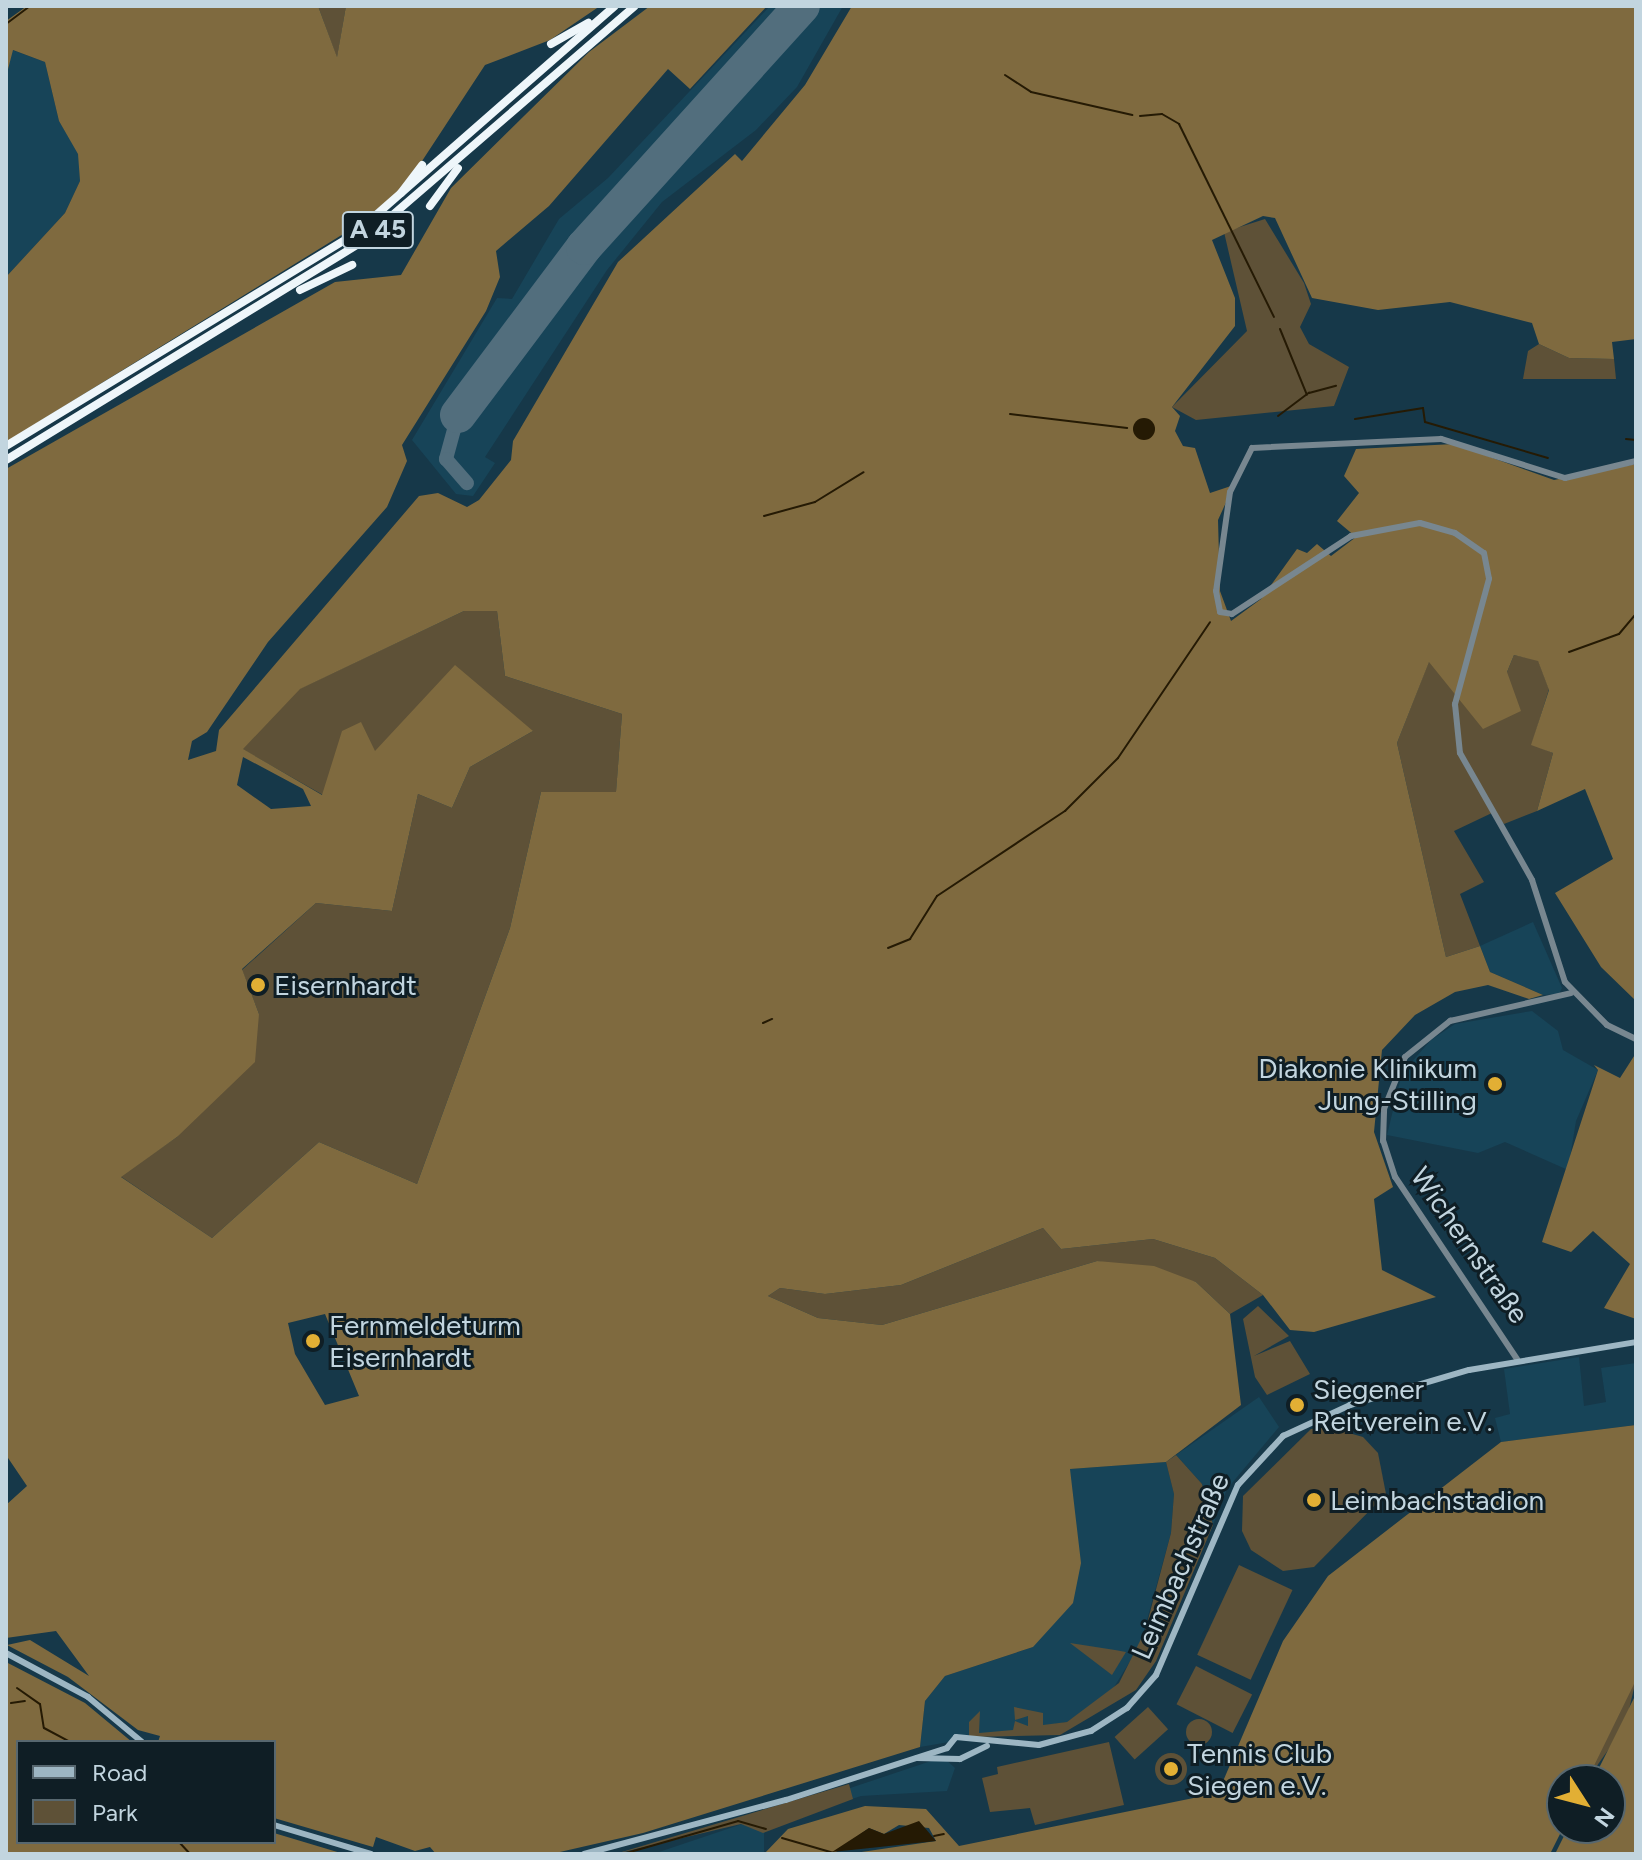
<!DOCTYPE html>
<html>
<head>
<meta charset="utf-8">
<style>
	body { margin:0 }
	#map { position:relative; width:1642px; height:1860px; overflow:hidden; background:#163849; font-family:Figtree,sans-serif }
	div>[style] { position:absolute }
	[style*='--x'] { left:calc(var(--x)*1px); top:calc(var(--y)*1px); width:calc(var(--w)*1px); rotate:calc(var(--a)*1deg) }
	.built>* { inset:0; background:#174458 }
	.green>* { inset:0; background:#5e5137; transform-origin:0 0 }
	.round { border-radius:50% }
	.forest>* { inset:0; background:#7f6a3f }
	.water>* { inset:0; background:#251a04 }
	.stream>* { height:2px; margin:-1px; padding:0 1px; transform-origin:1px; border-radius:1px; background:#251a04 }
	.taxiway>* { height:14px; margin:-7px; padding:0 7px; transform-origin:7px; border-radius:7px; background:#526e7d }
	.runway>* { height:36px; margin:-18px; padding:0 18px; transform-origin:18px; border-radius:18px; background:#526e7d }
	.tertiary>* { height:6px; margin:-3px; padding:0 3px; transform-origin:3px; border-radius:3px; background:#788790 }
	.secondary>* { height:6px; margin:-3px; padding:0 3px; transform-origin:3px; border-radius:3px; background:#9db6c3 }
	.motorway>* { height:8px; margin:-4px; padding:0 4px; transform-origin:4px; border-radius:4px; background:#eef6fa }
	.dots>* { width:22px; height:22px; translate:-50% -50%; box-sizing:border-box; border:4px solid #0f1e25; border-radius:50% }
	span { translate:-50% -50%; white-space:nowrap; text-align:center; line-height:1.15; -webkit-text-stroke:6px #0f1e25; paint-order:stroke }
	.shield-label span { padding:2px 6px; background:#0f1e25; border:2px solid; border-radius:6px; -webkit-text-stroke-width:0 }
	.shield-label { font-size:26px; color:#c2d5df; font-weight:700 }
	.poi-label { font-size:28px; color:#c2d5df }
	.left { translate:0 -50%; text-align:left }
	.right { translate:-100% -50%; text-align:right }
	.street-label { font-size:28px; color:#c2d5df }
	.frame { position:absolute; inset:0; border:8px solid #c2d5df; pointer-events:none }
	.legend { position:absolute; left:16px; top:1740px; width:260px; height:104px; box-sizing:border-box; background:#0f1e25; border:2px solid #57676f; margin:0; padding:10px 14px; list-style:none; font-size:24px; color:#c2d5df }
	.legend li { display:flex; align-items:center; gap:16px; height:40px }
	.legend b { width:40px; border:2px solid #57676f }
	.north { position:absolute; left:1546px; top:1764px; width:80px; height:80px; box-sizing:border-box; background:#0f1e25; border:2px solid #57676f; border-radius:50%; rotate:126deg; font-size:22px; font-weight:700; line-height:32px; text-align:center; color:#c2d5df }
	.north::after { content:''; display:block; margin:auto; width:28px; height:36px; background:#e2af34; clip-path:polygon(50% 0,100% 100%,50% 72%,0 100%) }
</style>
</head>
<body>
<div id="map">
	<div class="built">
		<div style="clip-path:polygon(770px 6px,843px 6px,797px 87px,756px 130px,662px 202px,607px 270px,485px 457px,495px 463px,473px 496px,456px 494px,412px 440px,497px 298px,512px 299px,559px 219px,608px 178px)"></div>
		<div style="clip-path:polygon(12px 50px,45px 62px,59px 121px,79px 154px,80px 181px,65px 213px,6px 277px,6px 77px)"></div>
		<div style="clip-path:polygon(1533px 922px,1562px 988px,1559px 994px,1543px 995px,1490px 972px,1480px 946px)"></div>
		<div style="clip-path:polygon(1532px 1011px,1558px 1031px,1563px 1050px,1598px 1070px,1576px 1121px,1568px 1170px,1505px 1142px,1478px 1153px,1387px 1135px,1402px 1073px,1431px 1040px,1455px 1024px)"></div>
		<div style="clip-path:polygon(1579px 1357px,1584px 1406px,1606px 1402px,1601px 1368px,1636px 1363px,1636px 1425px,1501px 1442px,1495px 1418px,1510px 1414px,1504px 1369px)"></div>
		<div style="clip-path:polygon(1259px 1397px,1279px 1427px,1227px 1489px,1213px 1525px,1202px 1484px,1176px 1455px)"></div>
		<div style="clip-path:polygon(1166px 1462px,1174px 1494px,1171px 1533px,1140px 1645px,1111px 1692px,1067px 1722px,920px 1747px,925px 1701px,945px 1676px,1033px 1647px,1070px 1469px)"></div>
		<div style="clip-path:polygon(943px 1757px,955px 1768px,947px 1791px,861px 1796px,777px 1824px,764px 1833px,764px 1854px,653px 1854px)"></div>
	</div>
	<div class="green">
		<div style="clip-path:polygon(318px 6px,346px 6px,337px 58px)"></div>
		<div style="clip-path:polygon(1265px 219px,1304px 283px,1311px 304px,1300px 327px,1309px 344px,1349px 367px,1334px 406px,1196px 420px,1172px 407px,1247px 331px,1224px 232px)"></div>
		<div style="clip-path:polygon(1539px 344px,1569px 358px,1614px 359px,1616px 379px,1523px 379px,1528px 351px)"></div>
		<div style="clip-path:polygon(464px 611px,497px 611px,505px 676px,622px 714px,616px 793px,541px 792px,510px 928px,417px 1184px,319px 1142px,212px 1238px,120px 1176px,177px 1137px,259px 1014px,242px 970px,316px 903px,392px 911px,418px 794px,452px 808px,470px 767px,533px 731px,374px 752px,323px 795px,242px 749px,299px 689px)"></div>
		<div style="clip-path:polygon(1514px 655px,1538px 660px,1549px 689px,1532px 744px,1553px 753px,1537px 811px,1504px 824px,1494px 812px,1454px 831px,1484px 882px,1460px 894px,1480px 946px,1446px 957px,1397px 743px,1429px 661px,1507px 672px)"></div>
		<div style="clip-path:polygon(1043px 1228px,1061px 1249px,1153px 1239px,1215px 1258px,1263px 1295px,1230px 1314px,1196px 1282px,1097px 1261px,882px 1325px,818px 1318px,768px 1296px,780px 1288px,825px 1294px,901px 1285px)"></div>
		<div style="clip-path:polygon(1258px 1306px,1289px 1336px,1254px 1356px,1290px 1341px,1310px 1374px,1267px 1395px,1255px 1377px,1243px 1319px)"></div>
		<div style="clip-path:polygon(1328px 1427px,1363px 1437px,1378px 1453px,1386px 1494px,1314px 1567px,1283px 1571px,1251px 1550px,1242px 1531px,1243px 1496px,1311px 1429px)"></div>
		<div style="clip-path:polygon(1176px 1455px,1202px 1484px,1213px 1525px,1156px 1661px,1136px 1690px,1060px 1735px,969px 1737px,969px 1722px,980px 1711px,979px 1733px,1013px 1730px,1015px 1721px,1028px 1726px,1028px 1716px,1015px 1720px,1014px 1707px,1043px 1713px,1043px 1725px,1067px 1722px,1119px 1683px,1145px 1631px,1171px 1533px,1174px 1494px,1166px 1462px)"></div>
		<div style="left:1239px;top:1565px;width:59px;height:99px;rotate:25deg"></div>
		<div style="clip-path:polygon(1070px 1643px,1115px 1650px,1126px 1652px,1112px 1675px)"></div>
		<div style="left:1196px;top:1666px;width:63px;height:43px;rotate:27deg"></div>
		<div style="clip-path:polygon(1636px 1680px,1625px 1726px,1587px 1780px,1610px 1722px)"></div>
		<div style="left:1148px;top:1707px;width:30px;height:45px;rotate:48deg"></div>
		<div class="round" style="left:1186px;top:1719px;width:26px;height:26px"></div>
		<div style="clip-path:polygon(1109px 1742px,1124px 1805px,1035px 1825px,1030px 1808px,990px 1812px,982px 1778px,998px 1774px,997px 1767px)"></div>
		<div class="round" style="left:1155px;top:1753px;width:32px;height:32px"></div>
		<div style="clip-path:polygon(849px 1784px,853px 1799px,763px 1833px,741px 1824px,615px 1854px)"></div>
	</div>
	<div class="forest">
		<div style="clip-path:polygon(27px 6px,318px 6px,337px 57px,346px 6px,600px 6px,550px 40px,485px 65px,405px 187px,353px 228px,6px 442px,6px 277px,65px 213px,80px 181px,78px 154px,59px 121px,45px 62px,13px 50px,6px 77px,6px 21px)"></div>
		<div style="clip-path:polygon(evenodd,650px 6px,767px 6px,690px 89px,668px 69px,549px 206px,496px 251px,500px 277px,486px 311px,402px 445px,407px 461px,387px 507px,268px 642px,207px 732px,192px 741px,188px 760px,216px 751px,219px 730px,419px 496px,438px 493px,467px 507px,479px 500px,511px 460px,513px 441px,618px 262px,735px 154px,742px 161px,805px 85px,852px 6px,1636px 6px,1636px 339px,1612px 342px,1614px 359px,1569px 358px,1539px 344px,1532px 323px,1450px 302px,1378px 310px,1312px 298px,1275px 218px,1263px 216px,1212px 240px,1235px 298px,1235px 326px,1172px 407px,1180px 416px,1175px 431px,1183px 446px,1195px 448px,1210px 493px,1234px 485px,1218px 520px,1220px 591px,1231px 621px,1261px 599px,1297px 549px,1307px 553px,1317px 544px,1331px 556px,1356px 537px,1337px 521px,1359px 493px,1344px 476px,1356px 449px,1454px 444px,1554px 480px,1636px 464px,1636px 1001px,1601px 967px,1555px 893px,1613px 859px,1585px 789px,1537px 811px,1553px 753px,1531px 745px,1549px 690px,1538px 661px,1514px 655px,1507px 672px,1521px 711px,1483px 729px,1429px 662px,1397px 743px,1446px 957px,1480px 946px,1490px 972px,1543px 995px,1529px 999px,1488px 985px,1455px 992px,1415px 1015px,1382px 1050px,1374px 1132px,1393px 1187px,1374px 1199px,1382px 1270px,1436px 1297px,1314px 1332px,1290px 1330px,1263px 1295px,1215px 1258px,1153px 1239px,1061px 1249px,1043px 1228px,901px 1285px,825px 1294px,780px 1288px,768px 1296px,818px 1318px,882px 1325px,1097px 1261px,1154px 1266px,1196px 1282px,1230px 1314px,1241px 1405px,1166px 1462px,1070px 1469px,1081px 1563px,1073px 1603px,1033px 1647px,945px 1676px,925px 1701px,920px 1747px,643px 1833px,551px 1854px,436px 1854px,430px 1847px,415px 1851px,376px 1837px,373px 1847px,274px 1818px,274px 1742px,158px 1742px,160px 1736px,138px 1730px,68px 1677px,7px 1645px,30px 1640px,89px 1676px,56px 1631px,6px 1638px,6px 1505px,27px 1486px,6px 1455px,6px 469px,335px 282px,401px 275px,451px 188px,589px 52px,650px 6px,464px 611px,497px 611px,505px 676px,622px 714px,616px 792px,541px 792px,510px 928px,417px 1184px,319px 1142px,212px 1238px,121px 1177px,177px 1137px,255px 1062px,259px 1014px,242px 969px,316px 903px,392px 911px,418px 794px,452px 808px,470px 767px,533px 731px,455px 665px,375px 751px,361px 722px,342px 731px,322px 795px,243px 749px,300px 689px,464px 611px,650px 6px,243px 757px,303px 789px,311px 806px,271px 809px,237px 785px,243px 757px,650px 6px,325px 1314px,359px 1396px,325px 1405px,295px 1354px,288px 1323px,325px 1314px)"></div>
		<div style="clip-path:polygon(1636px 1053px,1636px 1319px,1604px 1308px,1630px 1264px,1593px 1231px,1571px 1252px,1542px 1242px,1598px 1070px,1594px 1065px,1620px 1078px)"></div>
		<div style="clip-path:polygon(1636px 1425px,1636px 1680px,1587px 1780px,1562px 1780px,1563px 1828px,1550px 1854px,848px 1854px,936px 1841px,929px 1828px,899px 1825px,884px 1834px,869px 1828px,833px 1854px,764px 1854px,788px 1829px,865px 1806px,926px 1809px,959px 1846px,1218px 1793px,1283px 1641px,1328px 1576px,1501px 1442px)"></div>
		<div style="clip-path:polygon(6px 1662px,85px 1703px,132px 1742px,18px 1742px,18px 1842px,274px 1842px,274px 1833px,344px 1854px,6px 1854px)"></div>
		<div style="clip-path:polygon(1636px 1694px,1636px 1854px,1555px 1854px,1568px 1828px,1610px 1828px,1610px 1780px,1593px 1780px)"></div>
	</div>
	<div class="water">
		<div class="round" style="left:1133px;top:418px;width:22px;height:22px"></div>
		<div style="clip-path:polygon(919px 1821px,936px 1841px,832px 1852px,869px 1828px,884px 1834px)"></div>
	</div>
	<div class="stream">
		<div style="--x:6;--y:24;--w:30;--a:-37"></div>
		<div style="--x:1005;--y:75;--w:31;--a:33"></div>
		<div style="--x:1031;--y:92;--w:104;--a:12.8"></div>
		<div style="--x:1140;--y:116;--w:22;--a:-5"></div>
		<div style="--x:1162;--y:114;--w:20;--a:30"></div>
		<div style="--x:1179;--y:124;--w:215;--a:63.8"></div>
		<div style="--x:1280;--y:329;--w:71;--a:67.8"></div>
		<div style="--x:1010;--y:414;--w:118;--a:6.8"></div>
		<div style="--x:1278;--y:416;--w:39;--a:-37"></div>
		<div style="--x:1309;--y:393;--w:28;--a:-15"></div>
		<div style="--x:1355;--y:419;--w:69;--a:-9.2"></div>
		<div style="--x:1423;--y:408;--w:14;--a:82"></div>
		<div style="--x:1425;--y:422;--w:128;--a:16.3"></div>
		<div style="--x:1626;--y:439;--w:10;--a:6"></div>
		<div style="--x:764;--y:516;--w:53;--a:-15.4"></div>
		<div style="--x:815;--y:502;--w:57;--a:-31.5"></div>
		<div style="--x:1569;--y:652;--w:53;--a:-19.8"></div>
		<div style="--x:1619;--y:634;--w:26;--a:-50"></div>
		<div style="--x:888;--y:948;--w:24;--a:-22"></div>
		<div style="--x:910;--y:939;--w:51;--a:-57.9"></div>
		<div style="--x:937;--y:896;--w:154;--a:-33.6"></div>
		<div style="--x:1065;--y:811;--w:75;--a:-45"></div>
		<div style="--x:1118;--y:758;--w:164;--a:-55.9"></div>
		<div style="--x:763;--y:1023;--w:10;--a:-24"></div>
		<div style="--x:17;--y:1688;--w:28;--a:35"></div>
		<div style="--x:40;--y:1704;--w:24;--a:81"></div>
		<div style="--x:44;--y:1728;--w:30;--a:28"></div>
		<div style="--x:11;--y:1703;--w:14;--a:-8"></div>
		<div style="--x:934;--y:1836;--w:10;--a:-11"></div>
		<div style="--x:782;--y:1838;--w:54;--a:16.1"></div>
		<div style="--x:179;--y:1842;--w:16;--a:47"></div>
		<div style="--x:623;--y:1854;--w:120;--a:-16"></div>
		<div style="--x:738;--y:1821;--w:29;--a:16"></div>
	</div>
	<div class="taxiway">
		<div style="--x:458;--y:415;--w:46;--a:105.3"></div>
		<div style="--x:446;--y:459;--w:32;--a:49"></div>
	</div>
	<div class="runway">
		<div style="--x:458;--y:415;--w:210;--a:-53.1"></div>
		<div style="--x:584;--y:247;--w:325;--a:-47.9"></div>
	</div>
	<div class="tertiary">
		<div style="--x:1636;--y:461;--w:73;--a:166.5"></div>
		<div style="--x:1565;--y:478;--w:130;--a:-162.5"></div>
		<div style="--x:1441;--y:439;--w:189;--a:177.3"></div>
		<div style="--x:1252;--y:448;--w:49;--a:116.6"></div>
		<div style="--x:1230;--y:492;--w:100;--a:98"></div>
		<div style="--x:1216;--y:591;--w:21;--a:79"></div>
		<div style="--x:1220;--y:612;--w:12;--a:9"></div>
		<div style="--x:1232;--y:614;--w:142;--a:-33.2"></div>
		<div style="--x:1351;--y:536;--w:70;--a:-10.7"></div>
		<div style="--x:1420;--y:523;--w:36;--a:16"></div>
		<div style="--x:1455;--y:533;--w:35;--a:35"></div>
		<div style="--x:1484;--y:553;--w:26;--a:79"></div>
		<div style="--x:1489;--y:579;--w:130;--a:105.2"></div>
		<div style="--x:1455;--y:704;--w:49;--a:84.2"></div>
		<div style="--x:1460;--y:753;--w:146;--a:60.4"></div>
		<div style="--x:1532;--y:880;--w:107;--a:72.1"></div>
		<div style="--x:1565;--y:982;--w:60;--a:45.7"></div>
		<div style="--x:1607;--y:1025;--w:32;--a:26"></div>
		<div style="--x:1517;--y:1359;--w:219;--a:-123.8"></div>
		<div style="--x:1395;--y:1177;--w:38;--a:-108"></div>
		<div style="--x:1383;--y:1141;--w:32;--a:-88"></div>
		<div style="--x:1384;--y:1109;--w:56;--a:-68"></div>
		<div style="--x:1405;--y:1057;--w:58;--a:-38.7"></div>
		<div style="--x:1450;--y:1021;--w:124;--a:-13"></div>
	</div>
	<div class="secondary">
		<div style="--x:6;--y:1653;--w:93;--a:28.2"></div>
		<div style="--x:88;--y:1697;--w:70;--a:39.8"></div>
		<div style="--x:917;--y:1758;--w:43;--a:1.3"></div>
		<div style="--x:960;--y:1759;--w:30;--a:-26"></div>
		<div style="--x:274;--y:1825;--w:101;--a:16.6"></div>
		<div style="--x:584;--y:1854;--w:209;--a:-15"></div>
		<div style="--x:786;--y:1800;--w:169;--a:-17.9"></div>
		<div style="--x:947;--y:1748;--w:14;--a:-51"></div>
		<div style="--x:956;--y:1737;--w:83;--a:5.5"></div>
		<div style="--x:1039;--y:1745;--w:54;--a:-15.1"></div>
		<div style="--x:1091;--y:1731;--w:43;--a:-32.6"></div>
		<div style="--x:1127;--y:1708;--w:44;--a:-48.7"></div>
		<div style="--x:1156;--y:1675;--w:207;--a:-66.7"></div>
		<div style="--x:1238;--y:1485;--w:67;--a:-47.4"></div>
		<div style="--x:1283;--y:1436;--w:74;--a:-24.8"></div>
		<div style="--x:1350;--y:1405;--w:124;--a:-16.4"></div>
		<div style="--x:1469;--y:1370;--w:169;--a:-9.5"></div>
	</div>
	<div class="motorway">
		<div style="--x:551;--y:44;--w:43;--a:-29.6"></div>
		<div style="--x:401;--y:193;--w:35;--a:-53"></div>
		<div style="--x:430;--y:206;--w:47;--a:-53.6"></div>
		<div style="--x:300;--y:290;--w:58;--a:-25.7"></div>
		<div style="--x:6;--y:446;--w:405;--a:-31.3"></div>
		<div style="--x:352;--y:236;--w:349;--a:-41.2"></div>
		<div style="--x:6;--y:460;--w:414;--a:-31.5"></div>
		<div style="--x:359;--y:244;--w:364;--a:-40.8"></div>
	</div>
	<div class="dots">
		<div style="left:258px;top:985px;background:#e2af34"></div>
		<div style="left:1495px;top:1084px;background:#e2af34"></div>
		<div style="left:313px;top:1341px;background:#e2af34"></div>
		<div style="left:1297px;top:1405px;background:#e2af34"></div>
		<div style="left:1314px;top:1500px;background:#e2af34"></div>
		<div style="left:1171px;top:1769px;background:#e2af34"></div>
	</div>
	<div class="shield-label">
		<span style="left:378px;top:230px">A 45</span>
	</div>
	<div class="poi-label">
		<span class="left" style="left:274px;top:985px">Eisernhardt</span>
		<span class="right" style="left:1477px;top:1084px">Diakonie Klinikum<br>Jung-Stilling</span>
		<span class="left" style="left:329px;top:1341px">Fernmeldeturm<br>Eisernhardt</span>
		<span class="left" style="left:1313px;top:1405px">Siegener<br>Reitverein e.V.</span>
		<span class="left" style="left:1330px;top:1500px">Leimbachstadion</span>
		<span class="left" style="left:1187px;top:1769px">Tennis Club<br>Siegen e.V.</span>
	</div>
	<div class="street-label">
		<span style="left:1470px;top:1245px;rotate:55deg">Wichernstraße</span>
		<span style="left:1180px;top:1566px;rotate:-66deg">Leimbachstraße</span>
	</div>
	<div class="frame"></div>
	<ul class="legend">
	<li><b style="height:10px;background:#9db6c3"></b>Road</li>
	<li><b style="height:22px;background:#5e5137"></b>Park</li>
	</ul>
	<div class="north">N</div>
</div>
</body>
</html>
